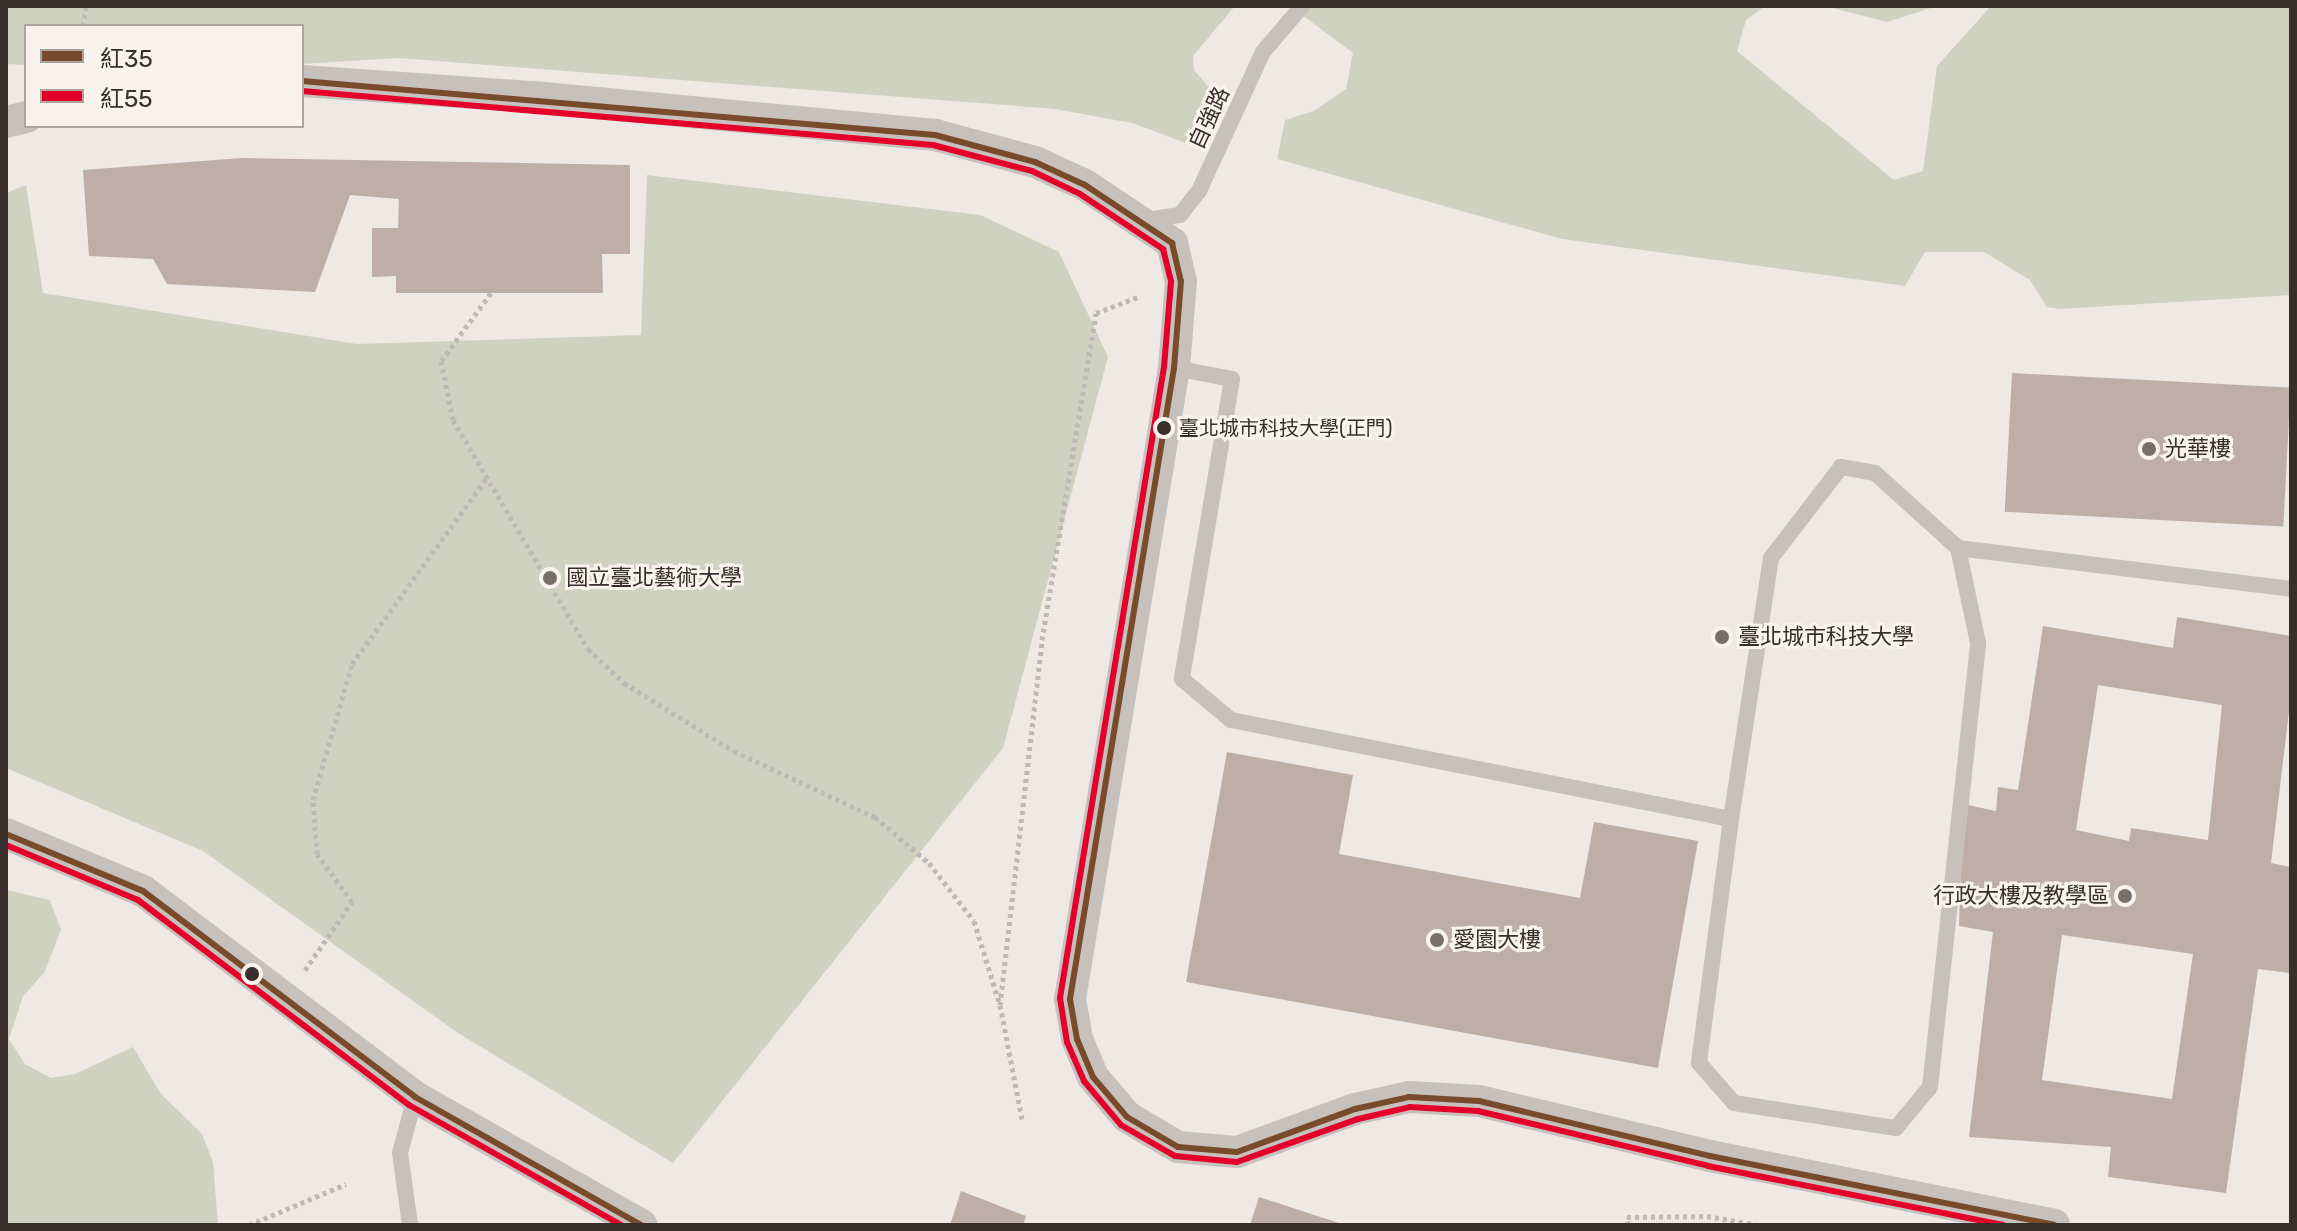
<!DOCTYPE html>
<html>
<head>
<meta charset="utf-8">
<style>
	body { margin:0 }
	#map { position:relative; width:2297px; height:1231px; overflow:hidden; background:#eee9e4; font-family:Rubik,"Noto Sans TC",sans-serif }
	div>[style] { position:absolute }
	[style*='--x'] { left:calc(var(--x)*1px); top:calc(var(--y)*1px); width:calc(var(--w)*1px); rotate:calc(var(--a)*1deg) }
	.green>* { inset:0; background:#d0d2c0 }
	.building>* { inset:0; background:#bfada8; transform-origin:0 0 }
	.path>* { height:5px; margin-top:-2.5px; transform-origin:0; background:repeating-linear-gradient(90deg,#bfb9b6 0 4px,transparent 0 8px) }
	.service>* { height:16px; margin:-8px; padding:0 8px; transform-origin:8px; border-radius:8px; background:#c7c1bd }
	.minor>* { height:32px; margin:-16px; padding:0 16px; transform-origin:16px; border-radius:16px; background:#c7c1bd }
	.bus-1>* { height:6px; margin:-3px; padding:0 3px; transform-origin:3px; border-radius:3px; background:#7a4b2a }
	.bus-2>* { height:6px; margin:-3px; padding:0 3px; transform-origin:3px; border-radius:3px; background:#e4002b }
	.dots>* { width:22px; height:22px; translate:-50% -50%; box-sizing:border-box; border:4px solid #f9f3ed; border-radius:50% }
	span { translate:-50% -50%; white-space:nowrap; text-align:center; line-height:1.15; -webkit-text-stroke:6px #f9f3ed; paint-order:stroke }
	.bus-label { font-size:20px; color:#382e2b }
	.left { translate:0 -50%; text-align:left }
	.street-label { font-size:22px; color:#382e2b }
	.poi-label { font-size:22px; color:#382e2b }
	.right { translate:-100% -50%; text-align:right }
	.frame { position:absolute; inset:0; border:8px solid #382e2b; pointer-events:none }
	.legend { position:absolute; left:24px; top:24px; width:280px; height:104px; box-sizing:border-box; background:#f9f3ed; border:2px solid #aca49f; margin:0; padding:10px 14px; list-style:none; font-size:24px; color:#382e2b }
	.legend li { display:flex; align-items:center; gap:16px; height:40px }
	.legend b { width:40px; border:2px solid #aca49f }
</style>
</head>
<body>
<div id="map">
	<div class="green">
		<div style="clip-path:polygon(6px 6px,1235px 6px,1193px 56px,1194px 70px,1213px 92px,1206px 113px,1186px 143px,1132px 123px,1055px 109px,399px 58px,302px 64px,302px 26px,26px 26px,26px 65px,6px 64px)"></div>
		<div style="clip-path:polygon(1290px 6px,1765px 6px,1746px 20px,1737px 51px,1894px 180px,1923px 171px,1937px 66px,1991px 6px,2291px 6px,2291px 295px,2060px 309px,2047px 307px,2030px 280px,1984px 252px,1925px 252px,1905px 286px,1562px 239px,1277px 159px,1285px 120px,1314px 111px,1346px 89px,1353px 53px)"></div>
		<div style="clip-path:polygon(1825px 6px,1937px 6px,1887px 22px)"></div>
		<div style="clip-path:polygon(647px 175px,980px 215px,1059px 252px,1108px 357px,1003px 748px,673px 1163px,458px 1033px,203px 851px,6px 768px,6px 193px,26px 185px,43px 293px,357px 344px,641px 335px)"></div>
		<div style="clip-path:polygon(6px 890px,50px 900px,61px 930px,44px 973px,23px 996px,9px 1039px,25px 1064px,51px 1078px,75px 1074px,133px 1047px,161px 1094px,202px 1134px,213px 1162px,218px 1225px,6px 1225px)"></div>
	</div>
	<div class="building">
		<div style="clip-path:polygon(242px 158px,630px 165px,630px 254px,602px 254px,603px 293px,396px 293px,396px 276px,372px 277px,372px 228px,398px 228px,399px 199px,350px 195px,315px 292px,167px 284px,153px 259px,89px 256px,83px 170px)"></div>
		<div style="left:2012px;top:373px;width:279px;height:139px;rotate:3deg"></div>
		<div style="clip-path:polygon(evenodd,2177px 617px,2291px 636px,2291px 694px,2271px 863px,2291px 867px,2291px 973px,2258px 969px,2226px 1193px,2108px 1177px,2111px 1147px,1969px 1137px,1993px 932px,1959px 926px,1963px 804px,1996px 811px,1998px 787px,2018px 790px,2043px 626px,2173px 648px,2177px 617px,2098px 685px,2222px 705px,2208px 840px,2131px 828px,2129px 841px,2076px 830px,2098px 685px,2177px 617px,2062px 935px,2193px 954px,2172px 1099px,2042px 1080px,2062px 935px)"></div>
		<div style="clip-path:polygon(1227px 752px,1353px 775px,1339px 854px,1580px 898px,1594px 822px,1698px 841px,1658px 1068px,1186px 982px)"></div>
		<div style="clip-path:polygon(961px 1191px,1026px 1216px,1023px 1225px,950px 1225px)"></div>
		<div style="clip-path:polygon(1259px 1197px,1342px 1224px,1342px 1225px,1250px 1225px)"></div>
	</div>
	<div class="path">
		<div style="--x:83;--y:26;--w:20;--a:-81"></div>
		<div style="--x:491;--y:293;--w:84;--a:126.3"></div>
		<div style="--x:441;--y:361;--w:60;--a:78.5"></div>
		<div style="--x:453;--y:420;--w:266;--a:59.5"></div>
		<div style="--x:588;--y:649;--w:50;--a:43.4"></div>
		<div style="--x:624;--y:683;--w:129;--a:31.7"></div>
		<div style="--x:734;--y:751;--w:156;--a:25.1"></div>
		<div style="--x:875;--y:817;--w:71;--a:40.4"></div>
		<div style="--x:929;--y:863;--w:73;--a:52.2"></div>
		<div style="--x:974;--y:921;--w:88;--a:72.8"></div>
		<div style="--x:305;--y:970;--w:83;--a:-55.3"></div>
		<div style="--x:352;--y:902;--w:59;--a:-126.1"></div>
		<div style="--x:317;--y:854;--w:54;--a:-94.2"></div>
		<div style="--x:313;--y:800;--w:141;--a:-74"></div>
		<div style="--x:352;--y:664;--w:228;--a:-54.1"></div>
		<div style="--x:1022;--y:1119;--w:116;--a:-100.9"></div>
		<div style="--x:1000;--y:1005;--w:367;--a:-83.4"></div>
		<div style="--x:1042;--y:640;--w:331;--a:-80.6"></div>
		<div style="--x:1096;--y:313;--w:47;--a:-21.1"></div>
		<div style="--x:249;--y:1225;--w:105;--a:-22.9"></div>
		<div style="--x:1628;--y:1225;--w:8;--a:-97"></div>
		<div style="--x:1627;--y:1217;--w:80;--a:-0.7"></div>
		<div style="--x:1707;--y:1216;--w:51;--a:10.2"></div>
	</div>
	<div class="service">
		<div style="--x:1141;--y:221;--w:39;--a:-9"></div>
		<div style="--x:1180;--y:215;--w:31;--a:-52"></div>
		<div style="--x:1199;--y:191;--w:153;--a:-65.3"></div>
		<div style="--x:1263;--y:52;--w:60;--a:-49.7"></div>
		<div style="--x:1174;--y:368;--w:59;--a:10.7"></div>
		<div style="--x:1232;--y:379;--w:304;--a:99.5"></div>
		<div style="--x:1182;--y:679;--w:64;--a:39.9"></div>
		<div style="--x:1231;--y:720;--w:510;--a:11.2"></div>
		<div style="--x:1731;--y:819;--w:246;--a:97.5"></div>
		<div style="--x:1699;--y:1063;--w:53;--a:48.8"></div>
		<div style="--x:1734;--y:1103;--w:164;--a:8.8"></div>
		<div style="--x:1896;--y:1128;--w:53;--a:-50.3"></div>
		<div style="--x:1930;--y:1087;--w:447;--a:-83.8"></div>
		<div style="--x:1978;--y:643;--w:97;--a:-101.9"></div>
		<div style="--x:1958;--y:548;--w:112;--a:-137.9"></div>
		<div style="--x:1875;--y:473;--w:35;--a:-170"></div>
		<div style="--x:1841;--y:467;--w:115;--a:127.6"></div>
		<div style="--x:1771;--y:558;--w:264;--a:98.7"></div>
		<div style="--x:1958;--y:548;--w:336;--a:7"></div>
		<div style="--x:410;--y:1225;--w:73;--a:-97.9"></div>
		<div style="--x:400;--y:1153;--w:58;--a:-75"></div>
	</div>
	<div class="minor">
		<div style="--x:302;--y:81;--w:232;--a:4"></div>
		<div style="--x:533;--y:97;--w:404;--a:5.4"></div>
		<div style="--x:935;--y:135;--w:104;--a:15.1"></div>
		<div style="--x:1035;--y:162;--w:55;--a:24.7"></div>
		<div style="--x:1085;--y:185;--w:105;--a:33.7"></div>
		<div style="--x:1172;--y:243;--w:39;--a:77"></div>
		<div style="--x:1181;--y:281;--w:87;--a:94.6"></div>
		<div style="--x:1174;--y:368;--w:640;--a:99.36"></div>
		<div style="--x:1070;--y:999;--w:41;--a:80.1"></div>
		<div style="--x:1077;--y:1039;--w:41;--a:67.2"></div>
		<div style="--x:1093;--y:1077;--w:52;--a:49.6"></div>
		<div style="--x:1127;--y:1117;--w:59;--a:30.5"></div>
		<div style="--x:1178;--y:1147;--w:59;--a:4.8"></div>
		<div style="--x:1237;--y:1152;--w:126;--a:-20"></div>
		<div style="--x:1355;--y:1109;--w:55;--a:-12.5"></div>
		<div style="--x:1409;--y:1097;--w:70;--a:3.3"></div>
		<div style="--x:1479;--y:1101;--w:237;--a:13.4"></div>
		<div style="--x:1710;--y:1156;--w:351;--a:11.3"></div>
		<div style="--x:6;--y:122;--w:21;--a:-14"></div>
		<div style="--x:6;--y:834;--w:148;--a:22.6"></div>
		<div style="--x:143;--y:891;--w:341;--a:37.1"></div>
		<div style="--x:415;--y:1097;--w:260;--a:29.5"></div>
	</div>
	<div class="bus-1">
		<div style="--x:302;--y:81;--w:635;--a:4.88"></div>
		<div style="--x:935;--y:135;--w:104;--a:15.1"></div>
		<div style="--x:1035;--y:162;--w:55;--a:24.7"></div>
		<div style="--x:1085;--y:185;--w:105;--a:33.7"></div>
		<div style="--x:1172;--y:243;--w:39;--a:77"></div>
		<div style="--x:1181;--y:281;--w:87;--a:94.6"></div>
		<div style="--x:1174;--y:368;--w:640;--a:99.36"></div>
		<div style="--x:1070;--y:999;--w:41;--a:80.1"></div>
		<div style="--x:1077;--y:1039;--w:41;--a:67.2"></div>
		<div style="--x:1093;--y:1077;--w:52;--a:49.6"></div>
		<div style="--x:1127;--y:1117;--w:59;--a:30.5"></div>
		<div style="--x:1178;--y:1147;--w:59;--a:4.8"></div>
		<div style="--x:1237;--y:1152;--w:126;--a:-20"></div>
		<div style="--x:1355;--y:1109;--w:55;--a:-12.5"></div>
		<div style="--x:1409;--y:1097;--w:70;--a:3.3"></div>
		<div style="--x:1479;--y:1101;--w:237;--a:13.4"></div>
		<div style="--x:1710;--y:1156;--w:351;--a:11.3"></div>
		<div style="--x:6;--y:834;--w:148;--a:22.6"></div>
		<div style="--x:143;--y:891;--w:341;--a:37.1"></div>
		<div style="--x:415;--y:1097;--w:260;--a:29.5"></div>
	</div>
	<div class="bus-2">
		<div style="--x:302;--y:91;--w:633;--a:4.89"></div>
		<div style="--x:933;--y:145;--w:102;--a:14.7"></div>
		<div style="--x:1032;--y:171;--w:53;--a:25.6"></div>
		<div style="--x:1080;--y:194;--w:100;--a:33.5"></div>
		<div style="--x:1163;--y:249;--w:34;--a:76"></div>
		<div style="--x:1171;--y:282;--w:85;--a:94.7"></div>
		<div style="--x:1164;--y:367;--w:640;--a:99.36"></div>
		<div style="--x:1060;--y:998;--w:45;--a:81"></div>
		<div style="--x:1067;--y:1042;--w:43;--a:66.4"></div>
		<div style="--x:1084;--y:1081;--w:57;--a:49.9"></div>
		<div style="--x:1121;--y:1125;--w:62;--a:29.9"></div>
		<div style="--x:1175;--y:1156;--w:62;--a:5.5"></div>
		<div style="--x:1237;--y:1162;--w:128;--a:-19.6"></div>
		<div style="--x:1358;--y:1119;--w:53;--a:-13"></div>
		<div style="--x:1410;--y:1107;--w:68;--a:3.4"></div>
		<div style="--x:1478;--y:1111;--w:236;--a:13.4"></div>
		<div style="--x:1708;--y:1166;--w:301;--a:11.3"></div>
		<div style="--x:6;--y:845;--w:143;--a:22.6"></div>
		<div style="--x:138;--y:900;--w:340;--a:37.1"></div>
		<div style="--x:409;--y:1105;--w:244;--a:29.5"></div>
	</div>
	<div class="dots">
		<div style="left:1164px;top:428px;background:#382e2b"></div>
		<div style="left:2149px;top:449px;background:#786f6c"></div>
		<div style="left:550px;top:578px;background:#786f6c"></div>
		<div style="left:1722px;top:637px;background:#786f6c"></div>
		<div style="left:2125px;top:896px;background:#786f6c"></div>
		<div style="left:1437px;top:940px;background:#786f6c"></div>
		<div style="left:252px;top:974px;background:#382e2b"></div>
	</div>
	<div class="bus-label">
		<span class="left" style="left:1179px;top:428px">臺北城市科技大學(正門)</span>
	</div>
	<div class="street-label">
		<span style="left:1209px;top:118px;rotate:-65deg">自強路</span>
	</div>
	<div class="poi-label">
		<span class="left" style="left:2165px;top:449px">光華樓</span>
		<span class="left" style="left:566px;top:578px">國立臺北藝術大學</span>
		<span class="left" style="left:1738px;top:637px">臺北城市科技大學</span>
		<span class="right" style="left:2109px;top:896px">行政大樓及教學區</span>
		<span class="left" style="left:1453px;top:940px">愛園大樓</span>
	</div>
	<div class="frame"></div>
	<ul class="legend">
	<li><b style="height:10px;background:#7a4b2a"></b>紅35</li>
	<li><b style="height:10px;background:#e4002b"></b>紅55</li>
	</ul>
</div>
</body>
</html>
